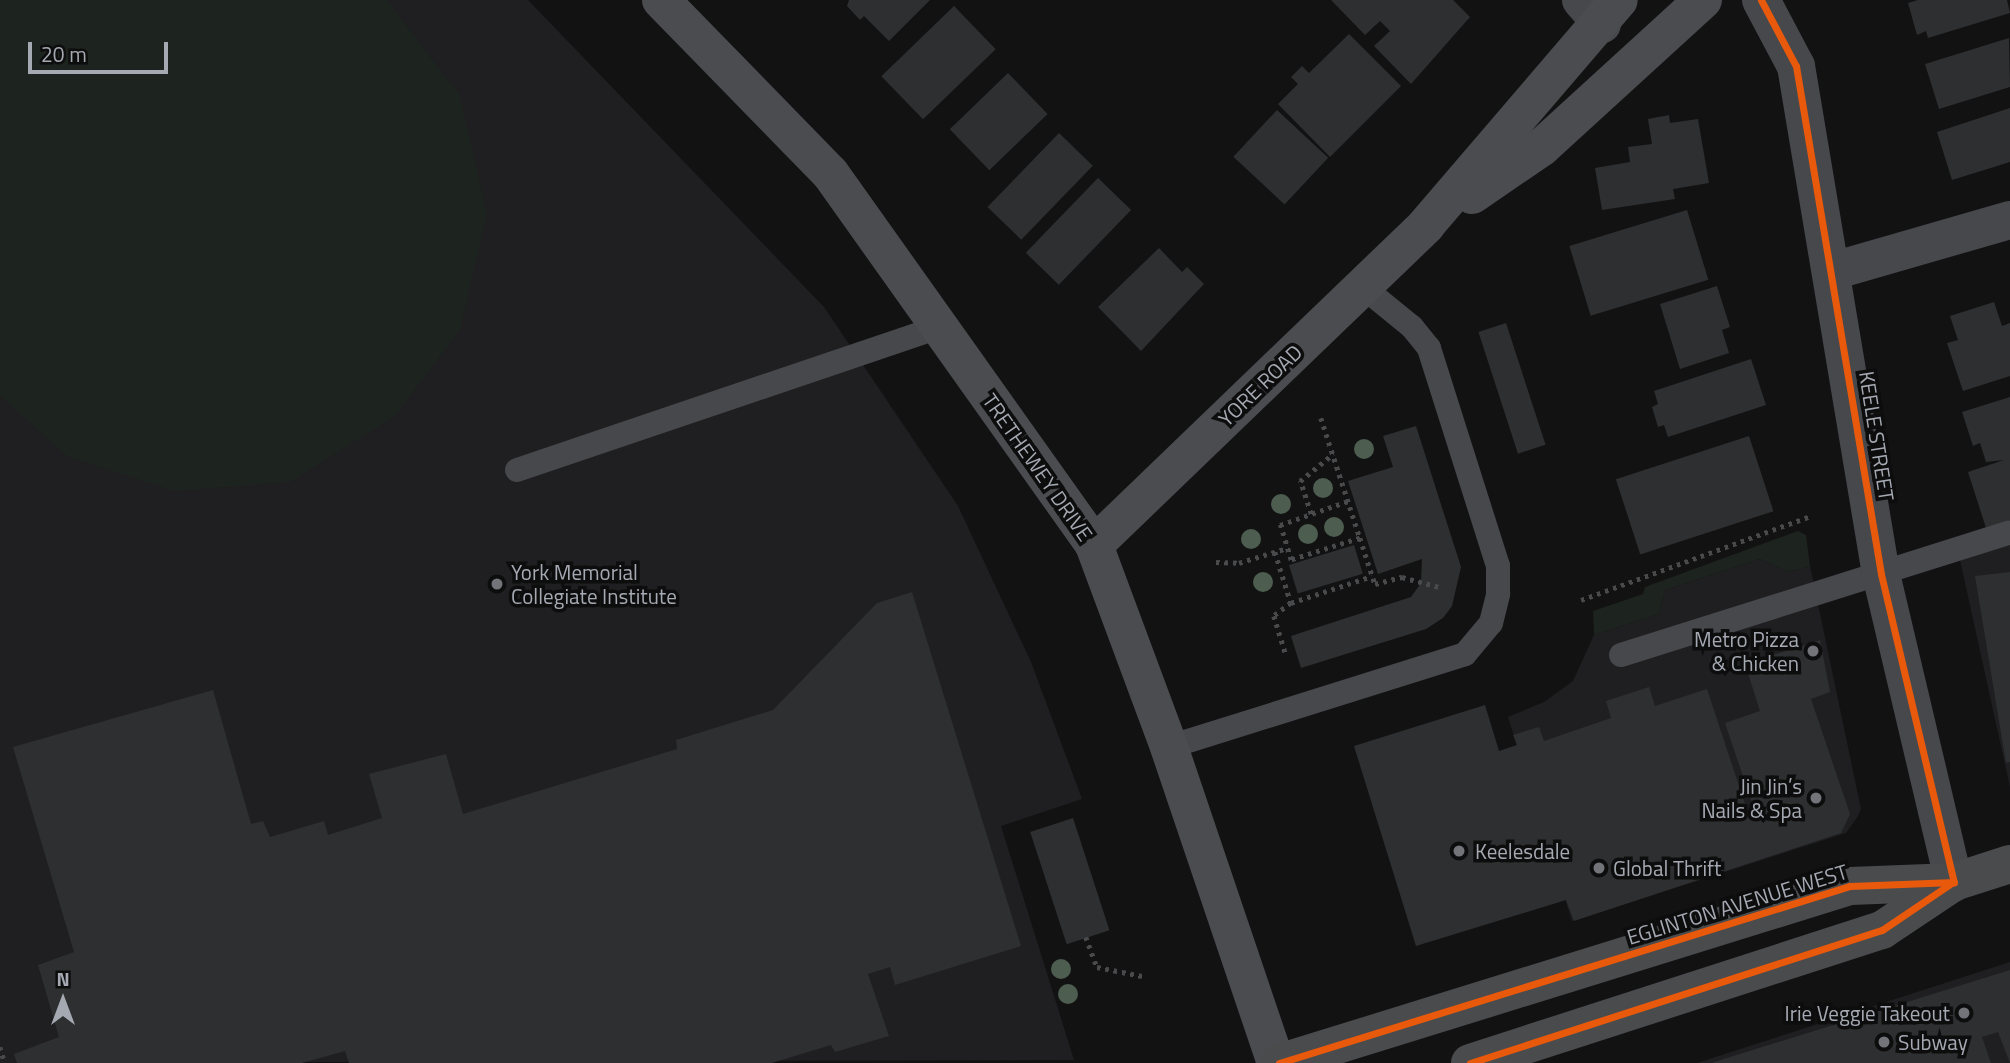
<!DOCTYPE html>
<html>
<head>
<meta charset="utf-8">
<style>
	body { margin:0 }
	#map { position:relative; width:2010px; height:1063px; overflow:hidden; background:#121213; font-family:"Titillium Web",sans-serif }
	div>[style] { position:absolute }
	[style*='--x'] { left:calc(var(--x)*1px); top:calc(var(--y)*1px); width:calc(var(--w)*1px); rotate:calc(var(--a)*1deg) }
	.built>* { inset:0; background:#1f1f21 }
	.green>* { inset:0; background:#1d231e }
	.building>* { inset:0; background:#2e2f30; transform-origin:0 0 }
	.path>* { height:4.5px; margin-top:-2.25px; transform-origin:0; background:repeating-linear-gradient(90deg,#494a4c 0 3.5px,transparent 0 8.5px) }
	.lane>* { height:24px; margin:-12px; padding:0 12px; transform-origin:12px; border-radius:12px; background:#47484c }
	.street>* { height:38px; margin:-19px; padding:0 19px; transform-origin:19px; border-radius:19px; background:#47484c }
	.secondary>* { height:38px; margin:-19px; padding:0 19px; transform-origin:19px; border-radius:19px; background:#4b4c50 }
	.primary>* { height:38px; margin:-19px; padding:0 19px; transform-origin:19px; border-radius:19px; background:#4a4b4d }
	.cycleway>* { height:7px; margin:-3.5px; padding:0 3.5px; transform-origin:3.5px; border-radius:3.5px; background:#e8590c }
	.trees>* { width:20px; height:20px; margin:-10px; border-radius:50%; background:#4d5d50 }
	.dots>* { width:19px; height:19px; translate:-50% -50%; box-sizing:border-box; border:4px solid #0d0d0e; border-radius:50% }
	span { translate:-50% -50%; white-space:nowrap; text-align:center; line-height:1.15; -webkit-text-stroke:7px #0d0d0e; paint-order:stroke }
	.street-label { font-size:21px; color:#a5a9b2 }
	.poi-label { font-size:21px; color:#a5a9b2 }
	.left { translate:0 -50%; text-align:left }
	.right { translate:-100% -50%; text-align:right }
	.north { position:absolute; left:28px; top:965px; width:70px; height:70px; -webkit-text-stroke:5px #0d0d0e; paint-order:stroke; rotate:0deg; font-size:19px; font-weight:700; line-height:28px; text-align:center; color:#a5a9b2 }
	.north::after { content:''; display:block; margin:auto; width:24px; height:32px; background:#a5a9b2; clip-path:polygon(50% 0,100% 100%,50% 72%,0 100%) }
	.scale { position:absolute; left:28px; top:42px; width:140px; height:32px; box-sizing:border-box; border:4px solid #a5a9b2; border-top:0; padding-left:9px; font-size:21px; line-height:24px; white-space:nowrap; color:#a5a9b2; -webkit-text-stroke:5px #0d0d0e; paint-order:stroke }
</style>
</head>
<body>
<div id="map">
	<div class="built">
		<div style="clip-path:polygon(0 0,528px 0,824px 307px,958px 506px,1031px 662px,1082px 799px,1001px 826px,1074px 1060px,0 1063px)"></div>
		<div style="clip-path:polygon(2010px 527px,2010px 787px,1956px 542px)"></div>
		<div style="clip-path:polygon(1760px 559px,1788px 572px,1810px 566px,1861px 809px,1858px 816px,1846px 833px,1572px 921px,1508px 717px,1544px 702px,1573px 681px,1594px 635px,1659px 614px,1665px 590px)"></div>
		<div style="clip-path:polygon(2010px 962px,2010px 1063px,1697px 1063px)"></div>
	</div>
	<div class="green">
		<div style="clip-path:polygon(0 0,387px 0,460px 96px,487px 214px,460px 330px,395px 416px,290px 482px,174px 491px,67px 456px,0 396px)"></div>
		<div style="clip-path:polygon(1798px 531px,1806px 535px,1810px 566px,1788px 572px,1760px 559px,1665px 590px,1659px 614px,1594px 635px,1593px 611px,1643px 594px,1645px 587px)"></div>
	</div>
	<div class="building">
		<div style="clip-path:polygon(849px 0,930px 0,889px 41px,864px 16px,860px 20px,847px 6px)"></div>
		<div style="clip-path:polygon(1331px 0,1453px 0,1470px 17px,1411px 84px,1374px 46px,1390px 31px,1380px 21px,1365px 35px)"></div>
		<div style="clip-path:polygon(1918px 0,2007px 0,2010px 13px,1928px 38px,1926px 31px,1917px 35px,1908px 3px)"></div>
		<div style="left:954px;top:6px;width:60px;height:101px;rotate:46deg"></div>
		<div style="clip-path:polygon(1349px 34px,1401px 86px,1330px 157px,1278px 104px,1298px 84px,1291px 77px,1302px 66px,1309px 73px)"></div>
		<div style="clip-path:polygon(2009px 38px,2010px 87px,1939px 109px,1925px 64px)"></div>
		<div style="left:1008px;top:73px;width:57px;height:81px;rotate:46deg"></div>
		<div style="clip-path:polygon(2010px 108px,2010px 162px,1952px 180px,1937px 132px)"></div>
		<div style="left:1277px;top:110px;width:70px;height:64px;rotate:43deg"></div>
		<div style="clip-path:polygon(1669px 115px,1670px 123px,1698px 119px,1709px 183px,1673px 189px,1675px 199px,1602px 210px,1595px 168px,1630px 162px,1628px 147px,1652px 144px,1648px 119px)"></div>
		<div style="left:1059px;top:133px;width:47px;height:103px;rotate:44deg"></div>
		<div style="left:1098px;top:178px;width:46px;height:104px;rotate:44deg"></div>
		<div style="left:1687px;top:210px;width:73px;height:123px;rotate:73deg"></div>
		<div style="clip-path:polygon(1159px 248px,1182px 272px,1187px 267px,1204px 284px,1141px 351px,1098px 307px)"></div>
		<div style="clip-path:polygon(1717px 286px,1730px 327px,1722px 330px,1729px 353px,1680px 369px,1660px 304px)"></div>
		<div style="clip-path:polygon(1994px 302px,2002px 326px,2010px 323px,2010px 376px,1963px 391px,1947px 343px,1958px 340px,1950px 316px)"></div>
		<div style="left:1506px;top:323px;width:128px;height:29px;rotate:72deg"></div>
		<div style="clip-path:polygon(1751px 359px,1766px 405px,1668px 437px,1664px 425px,1658px 427px,1652px 407px,1658px 404px,1654px 391px)"></div>
		<div style="clip-path:polygon(2010px 397px,2010px 520px,1986px 528px,1968px 472px,2004px 460px,1986px 462px,1980px 443px,1973px 446px,1962px 412px)"></div>
		<div style="clip-path:polygon(1416px 426px,1461px 567px,1452px 606px,1443px 618px,1426px 629px,1301px 668px,1291px 636px,1411px 597px,1421px 583px,1422px 559px,1378px 574px,1348px 481px,1393px 467px,1383px 436px)"></div>
		<div style="left:1749px;top:436px;width:79px;height:140px;rotate:72deg"></div>
		<div style="left:1354px;top:545px;width:30px;height:68px;rotate:73deg"></div>
		<div style="clip-path:polygon(2010px 572px,2010px 762px,2006px 763px,1975px 576px)"></div>
		<div style="clip-path:polygon(912px 592px,1021px 946px,895px 985px,890px 967px,868px 974px,889px 1036px,835px 1052px,831px 1045px,772px 1063px,349px 1063px,345px 1051px,302px 1063px,17px 1063px,14px 1054px,59px 1037px,38px 965px,74px 952px,13px 747px,213px 690px,251px 824px,263px 821px,270px 837px,324px 821px,328px 835px,382px 818px,369px 774px,446px 754px,463px 814px,677px 749px,676px 740px,773px 710px,877px 603px)"></div>
		<div style="clip-path:polygon(1820px 640px,1830px 692px,1811px 699px,1850px 814px,1841px 833px,1574px 921px,1566px 900px,1416px 946px,1354px 746px,1485px 705px,1499px 751px,1517px 745px,1513px 735px,1539px 727px,1544px 741px,1611px 718px,1606px 701px,1649px 687px,1655px 706px,1707px 689px,1748px 813px,1755px 812px,1725px 723px,1760px 711px,1745px 664px)"></div>
		<div style="left:1073px;top:818px;width:118px;height:45px;rotate:72deg"></div>
		<div style="clip-path:polygon(2010px 970px,2010px 1063px,1998px 1032px,1982px 1037px,1991px 1063px,1711px 1063px)"></div>
	</div>
	<div class="path">
		<div style="--x:1321;--y:418;--w:126;--a:72"></div>
		<div style="--x:1360;--y:538;--w:72;--a:162.3"></div>
		<div style="--x:1291;--y:560;--w:37;--a:-107"></div>
		<div style="--x:1280;--y:525;--w:72;--a:-19.4"></div>
		<div style="--x:1311;--y:514;--w:35;--a:-108"></div>
		<div style="--x:1300;--y:481;--w:43;--a:-39.3"></div>
		<div style="--x:1360;--y:538;--w:48;--a:71.9"></div>
		<div style="--x:1375;--y:584;--w:28;--a:-15"></div>
		<div style="--x:1402;--y:577;--w:38;--a:15"></div>
		<div style="--x:1275;--y:552;--w:53;--a:72.6"></div>
		<div style="--x:1291;--y:603;--w:21;--a:143"></div>
		<div style="--x:1274;--y:616;--w:41;--a:72.9"></div>
		<div style="--x:1216;--y:562;--w:23;--a:2"></div>
		<div style="--x:1239;--y:563;--w:50;--a:-17.4"></div>
		<div style="--x:1581;--y:600;--w:245;--a:-20.1"></div>
		<div style="--x:1291;--y:603;--w:85;--a:-18.4"></div>
		<div style="--x:1086;--y:937;--w:32;--a:70"></div>
		<div style="--x:1097;--y:967;--w:46;--a:11.3"></div>
		<div style="--x:0;--y:1047;--w:17;--a:73"></div>
	</div>
	<div class="lane">
		<div style="--x:517;--y:470;--w:446;--a:-18.7"></div>
		<div style="--x:1621;--y:655;--w:408;--a:-17.5"></div>
		<div style="--x:1169;--y:747;--w:310;--a:-17.4"></div>
		<div style="--x:1465;--y:654;--w:40;--a:-50"></div>
		<div style="--x:1491;--y:623;--w:30;--a:-76"></div>
		<div style="--x:1498;--y:594;--w:28;--a:-90"></div>
		<div style="--x:1498;--y:566;--w:229;--a:-107.6"></div>
		<div style="--x:1429;--y:348;--w:27;--a:-129"></div>
		<div style="--x:1412;--y:327;--w:63;--a:-140.8"></div>
	</div>
	<div class="street">
		<div style="--x:1581;--y:0;--w:32;--a:49"></div>
		<div style="--x:1761;--y:0;--w:75;--a:62.1"></div>
		<div style="--x:1796;--y:66;--w:515;--a:80.5"></div>
		<div style="--x:1881;--y:574;--w:317;--a:76.7"></div>
		<div style="--x:1833;--y:271;--w:184;--a:-16.1"></div>
	</div>
	<div class="secondary">
		<div style="--x:661;--y:0;--w:242;--a:45.7"></div>
		<div style="--x:830;--y:173;--w:456;--a:54.6"></div>
		<div style="--x:1094;--y:545;--w:215;--a:69.6"></div>
		<div style="--x:1169;--y:747;--w:334;--a:71.3"></div>
		<div style="--x:1472;--y:195;--w:85;--a:-34.4"></div>
		<div style="--x:1542;--y:147;--w:218;--a:-42.4"></div>
		<div style="--x:1094;--y:545;--w:461;--a:-43.9"></div>
		<div style="--x:1426;--y:225;--w:296;--a:-49.4"></div>
	</div>
	<div class="primary">
		<div style="--x:1279;--y:1063;--w:598;--a:-17.22"></div>
		<div style="--x:1850;--y:886;--w:104;--a:-2.2"></div>
		<div style="--x:1954;--y:882;--w:59;--a:-17.8"></div>
		<div style="--x:1470;--y:1063;--w:433;--a:-17.9"></div>
		<div style="--x:1882;--y:930;--w:87;--a:-33.7"></div>
	</div>
	<div class="cycleway">
		<div style="--x:1761;--y:0;--w:75;--a:62.1"></div>
		<div style="--x:1796;--y:66;--w:515;--a:80.5"></div>
		<div style="--x:1881;--y:574;--w:317;--a:76.7"></div>
		<div style="--x:1279;--y:1063;--w:598;--a:-17.22"></div>
		<div style="--x:1850;--y:886;--w:104;--a:-2.2"></div>
		<div style="--x:1470;--y:1063;--w:433;--a:-17.9"></div>
		<div style="--x:1882;--y:930;--w:86;--a:-34.1"></div>
	</div>
	<div class="trees">
		<div style="left:1364px;top:449px"></div>
		<div style="left:1323px;top:488px"></div>
		<div style="left:1281px;top:504px"></div>
		<div style="left:1334px;top:527px"></div>
		<div style="left:1308px;top:534px"></div>
		<div style="left:1251px;top:539px"></div>
		<div style="left:1263px;top:582px"></div>
		<div style="left:1061px;top:969px"></div>
		<div style="left:1068px;top:994px"></div>
	</div>
	<div class="dots">
		<div style="left:497px;top:584px;background:#72747a"></div>
		<div style="left:1813px;top:651px;background:#72747a"></div>
		<div style="left:1816px;top:798px;background:#72747a"></div>
		<div style="left:1459px;top:851px;background:#72747a"></div>
		<div style="left:1599px;top:868px;background:#72747a"></div>
		<div style="left:1964px;top:1013px;background:#72747a"></div>
		<div style="left:1884px;top:1042px;background:#72747a"></div>
	</div>
	<div class="street-label">
		<span style="left:1260px;top:385px;rotate:-44deg">YORE ROAD</span>
		<span style="left:1877px;top:436px;rotate:81deg">KEELE STREET</span>
		<span style="left:1038px;top:467px;rotate:55deg">TRETHEWEY DRIVE</span>
		<span style="left:1737px;top:904px;rotate:-17deg">EGLINTON AVENUE WEST</span>
	</div>
	<div class="poi-label">
		<span class="left" style="left:511px;top:584px">York Memorial<br>Collegiate Institute</span>
		<span class="right" style="left:1799px;top:651px">Metro Pizza<br>&amp; Chicken</span>
		<span class="right" style="left:1802px;top:798px">Jin Jin’s<br>Nails &amp; Spa</span>
		<span class="left" style="left:1475px;top:851px">Keelesdale</span>
		<span class="left" style="left:1613px;top:868px">Global Thrift</span>
		<span class="right" style="left:1950px;top:1013px">Irie Veggie Takeout</span>
		<span class="left" style="left:1898px;top:1042px">Subway</span>
	</div>
	<div class="north">N</div>
	<div class="scale">20 m</div>
</div>
</body>
</html>
